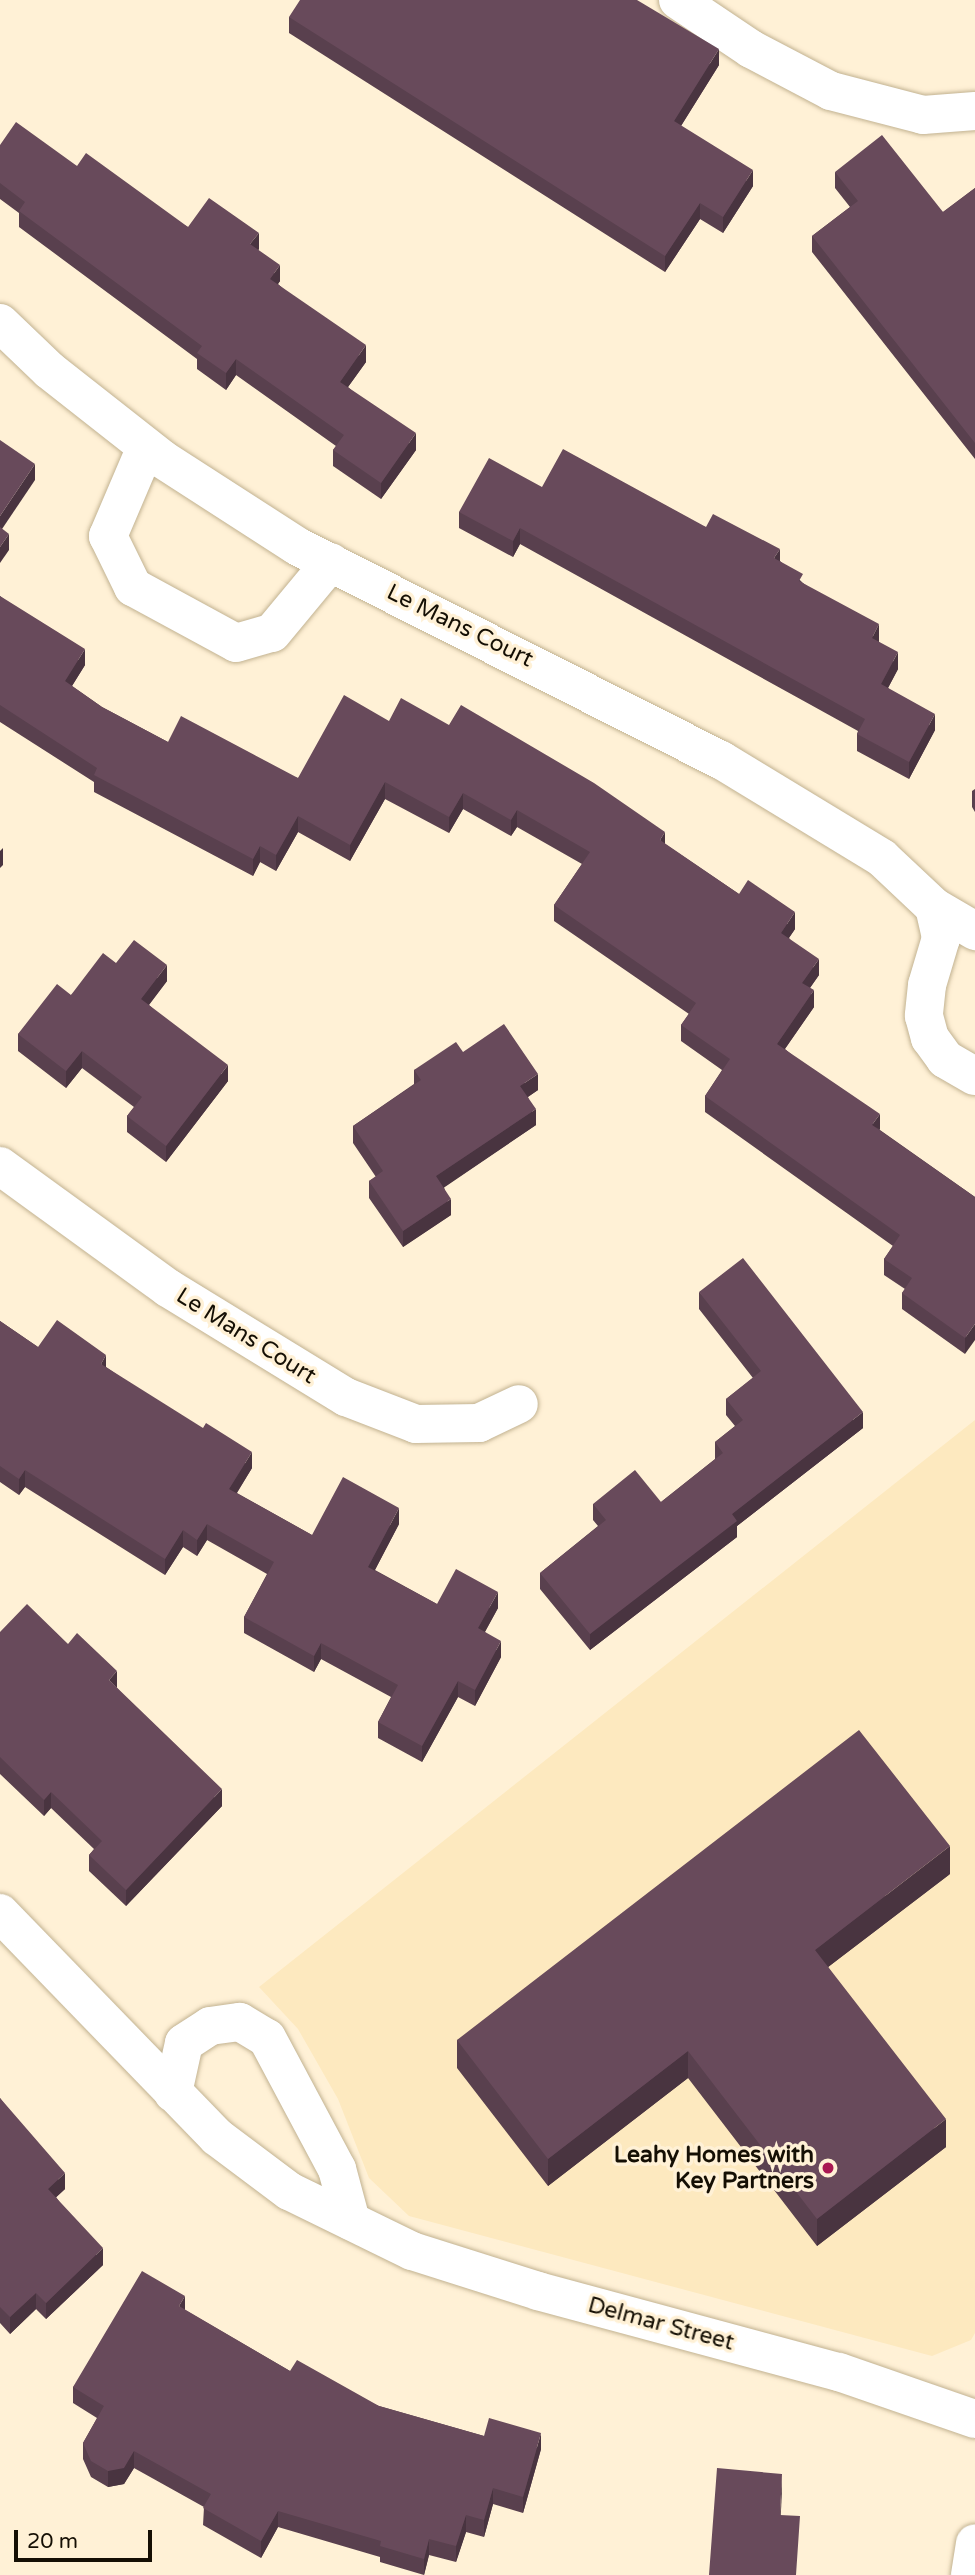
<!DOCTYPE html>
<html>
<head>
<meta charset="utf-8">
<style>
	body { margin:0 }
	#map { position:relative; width:975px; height:2575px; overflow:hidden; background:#fff1d6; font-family:"Varela Round",sans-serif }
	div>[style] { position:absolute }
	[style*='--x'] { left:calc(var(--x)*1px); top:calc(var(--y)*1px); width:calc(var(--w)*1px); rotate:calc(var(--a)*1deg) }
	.built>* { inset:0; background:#fde9bf }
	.roads { filter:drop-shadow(0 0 2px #c2b291) drop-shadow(0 0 2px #c2b291) }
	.street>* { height:38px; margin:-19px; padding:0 19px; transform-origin:19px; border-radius:19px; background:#fff }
	.secondary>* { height:38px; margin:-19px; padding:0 19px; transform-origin:19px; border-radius:19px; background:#fff }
	.wall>* { inset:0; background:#59404e }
	.shaded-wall>* { inset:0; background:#493440 }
	.building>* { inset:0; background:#684a5b }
	.dots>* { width:19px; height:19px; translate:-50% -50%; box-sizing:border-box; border:4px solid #fff1d6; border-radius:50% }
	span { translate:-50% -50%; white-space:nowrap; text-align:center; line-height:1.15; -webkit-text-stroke:7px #fff1d6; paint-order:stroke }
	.street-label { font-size:23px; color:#150f04 }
	.poi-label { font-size:23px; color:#150f04; font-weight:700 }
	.right { translate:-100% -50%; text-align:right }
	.scale { position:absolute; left:14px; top:2530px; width:138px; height:32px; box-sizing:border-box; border:4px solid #150f04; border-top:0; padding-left:9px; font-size:21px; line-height:24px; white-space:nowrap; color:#150f04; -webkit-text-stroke:5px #fff1d6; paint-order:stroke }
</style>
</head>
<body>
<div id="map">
	<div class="built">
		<div style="clip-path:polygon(975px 1420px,975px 2333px,971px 2340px,932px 2356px,409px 2216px,369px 2178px,338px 2099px,298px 2029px,259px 1987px)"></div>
	</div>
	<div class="roads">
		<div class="street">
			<div style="--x:678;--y:0;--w:88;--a:33.9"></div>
			<div style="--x:751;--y:49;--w:90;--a:27.7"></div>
			<div style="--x:831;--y:91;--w:95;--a:14.6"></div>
			<div style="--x:923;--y:115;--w:52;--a:-4.4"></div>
			<div style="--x:0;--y:323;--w:68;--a:43.8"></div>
			<div style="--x:49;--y:370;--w:144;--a:38.2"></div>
			<div style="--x:162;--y:459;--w:161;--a:32.8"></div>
			<div style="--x:297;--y:546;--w:475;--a:26.8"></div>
			<div style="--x:721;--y:760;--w:188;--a:31.3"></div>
			<div style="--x:882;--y:858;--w:71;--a:43.3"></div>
			<div style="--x:934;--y:907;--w:48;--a:30.3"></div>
			<div style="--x:146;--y:447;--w:97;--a:113.1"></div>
			<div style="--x:108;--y:536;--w:57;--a:63.9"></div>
			<div style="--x:133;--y:587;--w:117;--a:28.5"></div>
			<div style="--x:236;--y:643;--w:37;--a:-16"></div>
			<div style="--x:272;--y:633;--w:92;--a:-50.3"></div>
			<div style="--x:934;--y:907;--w:32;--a:77"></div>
			<div style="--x:941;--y:938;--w:49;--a:106.6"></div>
			<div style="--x:927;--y:985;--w:31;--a:96"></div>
			<div style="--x:924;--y:1016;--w:23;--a:75"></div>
			<div style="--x:930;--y:1038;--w:26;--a:54"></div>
			<div style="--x:945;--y:1059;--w:34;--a:30"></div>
			<div style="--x:0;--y:1166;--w:208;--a:36"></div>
			<div style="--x:168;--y:1288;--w:209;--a:31.5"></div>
			<div style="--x:346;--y:1397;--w:75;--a:21.1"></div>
			<div style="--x:416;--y:1424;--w:63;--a:-0.9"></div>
			<div style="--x:479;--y:1423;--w:44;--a:-25.4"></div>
			<div style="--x:0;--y:1913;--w:312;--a:45.9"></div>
			<div style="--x:217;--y:2137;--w:90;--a:36.9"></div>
			<div style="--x:289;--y:2191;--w:137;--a:26"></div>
			<div style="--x:412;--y:2251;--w:132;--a:17.6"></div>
			<div style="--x:538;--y:2291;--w:312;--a:15.1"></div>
			<div style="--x:839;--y:2372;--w:144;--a:19.1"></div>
			<div style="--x:173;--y:2093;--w:51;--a:-77.6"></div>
			<div style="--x:184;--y:2043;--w:31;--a:-33"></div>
			<div style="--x:210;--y:2026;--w:30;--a:-8"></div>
			<div style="--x:240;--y:2022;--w:31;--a:31"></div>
			<div style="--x:267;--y:2038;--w:149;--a:61.9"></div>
			<div style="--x:337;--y:2169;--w:54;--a:74.9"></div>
		</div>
		<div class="secondary">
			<div style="--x:970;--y:2575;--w:32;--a:-81"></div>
		</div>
	</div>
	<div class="wall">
		<div style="clip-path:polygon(289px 17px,719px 65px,681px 126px,753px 186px,723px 233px,700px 219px,665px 272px,289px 33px)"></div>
		<div style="clip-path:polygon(0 145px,77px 166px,188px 227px,259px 249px,258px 250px,280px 281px,278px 284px,366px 362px,348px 387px,416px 450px,381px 499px,333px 466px,333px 450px,336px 446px,236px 375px,226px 390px,197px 369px,197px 359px,19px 227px,19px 213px,0 199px)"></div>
		<div style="clip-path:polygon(835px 172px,943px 212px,975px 188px,975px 459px,812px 252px,812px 236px,850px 207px,835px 188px)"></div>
		<div style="clip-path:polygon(542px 487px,706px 527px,780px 561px,803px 583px,879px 641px,879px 642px,898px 669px,888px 688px,935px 730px,909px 779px,857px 751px,857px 734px,858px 731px,520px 544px,513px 557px,459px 528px,459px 512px)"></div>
		<div style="clip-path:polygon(0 596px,85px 665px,72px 686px,102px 707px,168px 742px,298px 778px,389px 721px,665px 844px,739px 894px,795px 929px,789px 938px,819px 975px,810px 988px,814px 1007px,785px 1049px,880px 1130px,975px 1197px,965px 1354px,902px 1309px,902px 1293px,905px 1289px,884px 1275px,884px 1259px,893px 1246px,705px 1112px,705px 1096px,722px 1070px,681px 1041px,681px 1025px,689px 1014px,554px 921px,554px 905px,582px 864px,517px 827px,511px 836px,463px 809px,449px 833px,385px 799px,350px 861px,298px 832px,276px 871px,260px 862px,253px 876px,94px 792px,94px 782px,0 722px)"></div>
		<div style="clip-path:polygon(975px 789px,975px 812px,972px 807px,972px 791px)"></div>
		<div style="clip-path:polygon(116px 963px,167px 981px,149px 1005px,228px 1081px,166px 1162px,127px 1132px,127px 1116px,134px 1107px,82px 1068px,66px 1088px,18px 1051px,18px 1034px,71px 995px)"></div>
		<div style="clip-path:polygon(463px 1052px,538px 1090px,528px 1097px,536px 1125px,444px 1187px,451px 1215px,403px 1247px,369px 1198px,369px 1181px,376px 1177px,353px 1143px,353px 1126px,414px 1084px,414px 1070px)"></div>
		<div style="clip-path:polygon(699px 1292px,863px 1428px,737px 1526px,737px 1537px,590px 1650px,540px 1589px,540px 1573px,598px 1526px,593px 1520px,593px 1504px,661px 1502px,715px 1459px,715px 1442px,735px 1426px,726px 1415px,726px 1399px,753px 1378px,699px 1309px)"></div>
		<div style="clip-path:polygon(0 1321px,38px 1347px,106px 1367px,252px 1468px,237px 1493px,312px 1535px,399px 1524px,375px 1570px,437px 1604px,498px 1608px,485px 1632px,501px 1657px,475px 1706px,458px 1697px,422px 1762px,378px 1738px,378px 1722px,391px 1697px,321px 1659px,314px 1672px,244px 1633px,244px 1617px,267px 1574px,207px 1540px,197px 1556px,183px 1547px,165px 1575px,25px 1487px,19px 1495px,0 1482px)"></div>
		<div style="clip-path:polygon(0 1632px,68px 1644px,117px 1688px,222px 1806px,126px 1906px,89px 1871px,89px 1855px,94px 1849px,51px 1808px,44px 1816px,0 1774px)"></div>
		<div style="clip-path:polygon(950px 1874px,828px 1967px,946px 2147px,817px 2246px,688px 2078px,548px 2186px,457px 2068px,457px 2040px)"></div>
		<div style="clip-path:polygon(0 2098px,65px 2189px,56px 2197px,103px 2265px,46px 2319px,36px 2309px,10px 2334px,0 2323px)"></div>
		<div style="clip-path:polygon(185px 2310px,290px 2371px,379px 2406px,484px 2436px,541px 2449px,523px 2513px,493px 2504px,484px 2537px,466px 2532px,456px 2562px,429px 2555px,424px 2575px,380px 2562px,380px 2557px,278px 2527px,261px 2558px,203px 2525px,204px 2507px,134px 2468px,124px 2484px,108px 2487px,91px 2477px,83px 2459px,83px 2443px,97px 2418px,73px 2403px,73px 2387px)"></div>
	</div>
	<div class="shaded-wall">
		<div style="clip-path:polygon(719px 49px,719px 65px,674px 137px,674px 121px)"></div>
		<div style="clip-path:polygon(753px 170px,753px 186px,723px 233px,723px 217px)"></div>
		<div style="clip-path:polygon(700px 203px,700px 219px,665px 272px,665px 256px)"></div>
		<div style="clip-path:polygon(259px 233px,259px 249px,250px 260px,250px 244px)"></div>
		<div style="clip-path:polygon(280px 265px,280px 281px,270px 295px,270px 279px)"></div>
		<div style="clip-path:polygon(366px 345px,366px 362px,340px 398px,340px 382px)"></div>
		<div style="clip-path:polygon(236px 359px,236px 375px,226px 390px,226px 373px)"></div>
		<div style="clip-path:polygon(416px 433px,416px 450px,381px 499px,381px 483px)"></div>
		<div style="clip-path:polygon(35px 464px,35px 480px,0 532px,0 516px)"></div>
		<div style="clip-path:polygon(520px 528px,520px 544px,513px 557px,513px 541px)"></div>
		<div style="clip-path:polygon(9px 534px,9px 550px,0 563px,0 547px)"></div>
		<div style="clip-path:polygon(780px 549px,780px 565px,774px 558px)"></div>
		<div style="clip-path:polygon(879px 624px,879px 641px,872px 654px,872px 638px)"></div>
		<div style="clip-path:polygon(85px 649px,85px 665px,65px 697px,65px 681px)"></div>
		<div style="clip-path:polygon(898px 652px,898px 669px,881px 701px,881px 684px)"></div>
		<div style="clip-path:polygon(935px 714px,935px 730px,909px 779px,909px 762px)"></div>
		<div style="clip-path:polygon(385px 782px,385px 799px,350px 861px,350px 845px)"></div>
		<div style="clip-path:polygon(463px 793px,463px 809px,449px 833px,449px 817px)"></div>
		<div style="clip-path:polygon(517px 810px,517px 827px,511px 836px,511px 820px)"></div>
		<div style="clip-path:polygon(298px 816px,298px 832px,276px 871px,276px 855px)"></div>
		<div style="clip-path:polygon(665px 832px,665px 849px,660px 840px)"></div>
		<div style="clip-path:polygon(260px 846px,260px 862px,253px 876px,253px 859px)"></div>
		<div style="clip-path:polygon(3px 848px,3px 865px,0 868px,0 851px)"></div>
		<div style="clip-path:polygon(795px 912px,795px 929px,781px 949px,781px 933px)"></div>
		<div style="clip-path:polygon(819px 959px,819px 975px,802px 999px,802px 983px)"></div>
		<div style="clip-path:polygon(167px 965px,167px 981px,141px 1015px,141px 999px)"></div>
		<div style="clip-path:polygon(814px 990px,814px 1007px,777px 1060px,777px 1044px)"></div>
		<div style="clip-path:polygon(82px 1051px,82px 1068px,66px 1088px,66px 1071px)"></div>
		<div style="clip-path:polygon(228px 1065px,228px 1081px,166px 1162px,166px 1146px)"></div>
		<div style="clip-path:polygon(538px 1074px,538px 1090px,520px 1102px,520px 1086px)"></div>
		<div style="clip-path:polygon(536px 1109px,536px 1125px,436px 1193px,436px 1176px)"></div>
		<div style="clip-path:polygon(880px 1114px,880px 1130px,872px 1125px)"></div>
		<div style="clip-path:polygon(451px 1199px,451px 1215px,403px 1247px,403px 1231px)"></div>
		<div style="clip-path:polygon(975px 1324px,975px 1340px,965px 1354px,965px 1338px)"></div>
		<div style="clip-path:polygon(106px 1355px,106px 1372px,101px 1364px)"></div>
		<div style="clip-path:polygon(863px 1412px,863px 1428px,737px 1526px,737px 1537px,590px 1650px,590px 1634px,732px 1514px)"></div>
		<div style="clip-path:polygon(252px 1452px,252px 1468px,229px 1505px,229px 1489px)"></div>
		<div style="clip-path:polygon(25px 1470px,25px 1487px,19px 1495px,19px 1479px)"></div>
		<div style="clip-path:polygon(399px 1508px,399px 1524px,368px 1583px,368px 1567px)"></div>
		<div style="clip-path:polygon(207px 1524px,207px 1540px,197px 1556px,197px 1540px)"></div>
		<div style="clip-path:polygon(183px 1530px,183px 1547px,165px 1575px,165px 1559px)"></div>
		<div style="clip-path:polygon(498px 1592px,498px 1608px,478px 1644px,478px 1628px)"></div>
		<div style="clip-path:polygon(501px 1641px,501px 1657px,475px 1706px,475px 1690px)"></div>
		<div style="clip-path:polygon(321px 1643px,321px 1659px,314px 1672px,314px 1656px)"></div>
		<div style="clip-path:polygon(117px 1671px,117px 1688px,109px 1680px)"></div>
		<div style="clip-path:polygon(458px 1681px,458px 1697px,422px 1762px,422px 1746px)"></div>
		<div style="clip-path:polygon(222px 1789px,222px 1806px,126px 1906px,126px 1890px)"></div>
		<div style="clip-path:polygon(51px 1792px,51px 1808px,44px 1816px,44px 1800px)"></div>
		<div style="clip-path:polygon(950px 1846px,950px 1874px,815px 1977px,815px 1950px)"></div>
		<div style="clip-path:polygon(688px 2051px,688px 2078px,548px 2186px,548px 2159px)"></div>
		<div style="clip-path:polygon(946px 2119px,946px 2147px,817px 2246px,817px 2219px)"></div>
		<div style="clip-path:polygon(65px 2173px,65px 2189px,48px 2205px,48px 2189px)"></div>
		<div style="clip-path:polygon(103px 2248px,103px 2265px,46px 2319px,46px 2303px)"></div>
		<div style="clip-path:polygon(36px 2293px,36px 2309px,10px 2334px,10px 2317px)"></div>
		<div style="clip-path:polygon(185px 2296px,185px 2312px,179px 2306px)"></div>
		<div style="clip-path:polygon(541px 2433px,541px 2449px,523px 2513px,523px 2497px)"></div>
		<div style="clip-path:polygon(134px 2451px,134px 2468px,124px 2484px,108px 2487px,108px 2471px)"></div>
		<div style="clip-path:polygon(782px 2474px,782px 2490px,780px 2531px,780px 2515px)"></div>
		<div style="clip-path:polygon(493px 2488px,493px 2504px,484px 2537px,484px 2520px)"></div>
		<div style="clip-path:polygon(278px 2511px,278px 2527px,261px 2558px,261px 2541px)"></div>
		<div style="clip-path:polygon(466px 2515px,466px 2532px,456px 2562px,456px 2546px)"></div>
		<div style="clip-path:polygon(429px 2539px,429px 2555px,424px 2575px,424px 2559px)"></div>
	</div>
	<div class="building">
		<div style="clip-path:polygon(300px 0,637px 0,719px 49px,674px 121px,753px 170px,723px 217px,700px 203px,665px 256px,289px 17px)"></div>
		<div style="clip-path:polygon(16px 122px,77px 166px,86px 153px,188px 227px,209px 198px,259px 233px,250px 244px,280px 265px,270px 279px,366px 345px,340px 382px,416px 433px,381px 483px,333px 450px,344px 435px,236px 359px,226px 373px,197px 353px,202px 346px,19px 211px,25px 202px,0 183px,0 145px)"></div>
		<div style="clip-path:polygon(882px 135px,943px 212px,975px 188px,975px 443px,812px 236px,858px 201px,835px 172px)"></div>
		<div style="clip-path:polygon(0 440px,35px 464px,0 516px)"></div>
		<div style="clip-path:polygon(563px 449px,706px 527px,713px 514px,780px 549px,774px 558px,803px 574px,799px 581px,879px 624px,872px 638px,898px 652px,881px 684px,935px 714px,909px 762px,857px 734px,865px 719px,520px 528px,513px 541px,459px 512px,489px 458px,542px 487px)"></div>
		<div style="clip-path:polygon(0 527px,9px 534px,0 547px)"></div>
		<div style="clip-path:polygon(0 596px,85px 649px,65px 681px,102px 707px,168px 742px,181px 716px,298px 778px,344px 695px,389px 721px,401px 698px,449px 725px,461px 705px,594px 783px,665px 832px,660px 840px,739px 894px,748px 880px,795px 912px,781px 933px,819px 959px,802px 983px,814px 990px,777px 1044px,880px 1114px,872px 1125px,975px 1197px,975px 1324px,965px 1338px,902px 1293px,912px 1278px,884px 1259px,900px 1235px,705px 1096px,730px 1059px,681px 1025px,696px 1003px,554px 905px,590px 852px,517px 810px,511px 820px,463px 793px,449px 817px,385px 782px,350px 845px,298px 816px,276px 855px,260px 846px,253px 859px,94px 775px,97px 768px,0 705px)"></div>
		<div style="clip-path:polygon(134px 940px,167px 965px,141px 999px,228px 1065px,166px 1146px,127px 1116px,142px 1097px,82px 1051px,66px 1071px,18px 1034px,57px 984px,71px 995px,103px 953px,116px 963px)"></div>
		<div style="clip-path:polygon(504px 1024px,538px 1074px,520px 1086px,536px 1109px,436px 1176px,451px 1199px,403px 1231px,369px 1181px,383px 1171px,353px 1126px,421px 1080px,414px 1070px,456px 1042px,463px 1052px)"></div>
		<div style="clip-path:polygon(743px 1258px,863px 1412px,732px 1514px,737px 1521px,590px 1634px,540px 1573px,606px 1520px,593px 1504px,635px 1470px,661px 1502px,723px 1453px,715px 1442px,743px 1420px,726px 1399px,761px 1371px,699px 1292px)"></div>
		<div style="clip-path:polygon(57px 1320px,106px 1355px,101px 1364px,203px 1428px,206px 1423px,252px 1452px,229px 1489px,312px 1535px,343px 1477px,399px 1508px,368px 1567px,437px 1604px,456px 1569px,498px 1592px,478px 1628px,501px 1641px,475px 1690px,458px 1681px,422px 1746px,378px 1722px,398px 1685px,321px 1643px,314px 1656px,244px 1617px,274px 1562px,207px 1524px,197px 1540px,183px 1530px,165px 1559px,25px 1470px,19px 1479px,0 1466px,0 1321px,38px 1347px)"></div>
		<div style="clip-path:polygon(27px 1604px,68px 1644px,77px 1633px,117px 1671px,109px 1680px,222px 1789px,126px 1890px,89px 1855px,102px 1841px,51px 1792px,44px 1800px,0 1757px,0 1632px)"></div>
		<div style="clip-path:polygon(859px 1730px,950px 1846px,815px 1950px,946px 2119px,817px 2219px,688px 2051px,548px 2159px,457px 2040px)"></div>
		<div style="clip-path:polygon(0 2098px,65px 2173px,48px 2189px,103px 2248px,46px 2303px,36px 2293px,10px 2317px,0 2307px)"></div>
		<div style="clip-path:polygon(142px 2271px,185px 2296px,179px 2306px,290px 2371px,297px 2360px,379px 2406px,484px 2436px,489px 2418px,541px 2433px,523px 2497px,493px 2488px,484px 2520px,466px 2515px,456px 2546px,429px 2539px,424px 2559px,380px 2546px,381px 2541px,278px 2511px,261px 2541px,203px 2508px,211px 2494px,134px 2451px,124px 2468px,108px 2471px,91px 2461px,83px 2443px,104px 2406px,73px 2387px)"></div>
		<div style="clip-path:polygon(717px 2468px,782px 2474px,780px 2515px,800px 2516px,796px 2575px,709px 2575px)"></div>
	</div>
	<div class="dots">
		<div style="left:828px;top:2168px;background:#a91852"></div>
	</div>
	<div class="street-label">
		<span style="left:460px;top:626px;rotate:26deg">Le Mans Court</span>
		<span style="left:246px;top:1336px;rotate:32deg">Le Mans Court</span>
		<span style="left:661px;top:2324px;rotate:15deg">Delmar Street</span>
	</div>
	<div class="poi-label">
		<span class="right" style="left:814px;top:2168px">Leahy Homes with<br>Key Partners</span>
	</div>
	<div class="scale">20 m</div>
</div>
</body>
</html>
